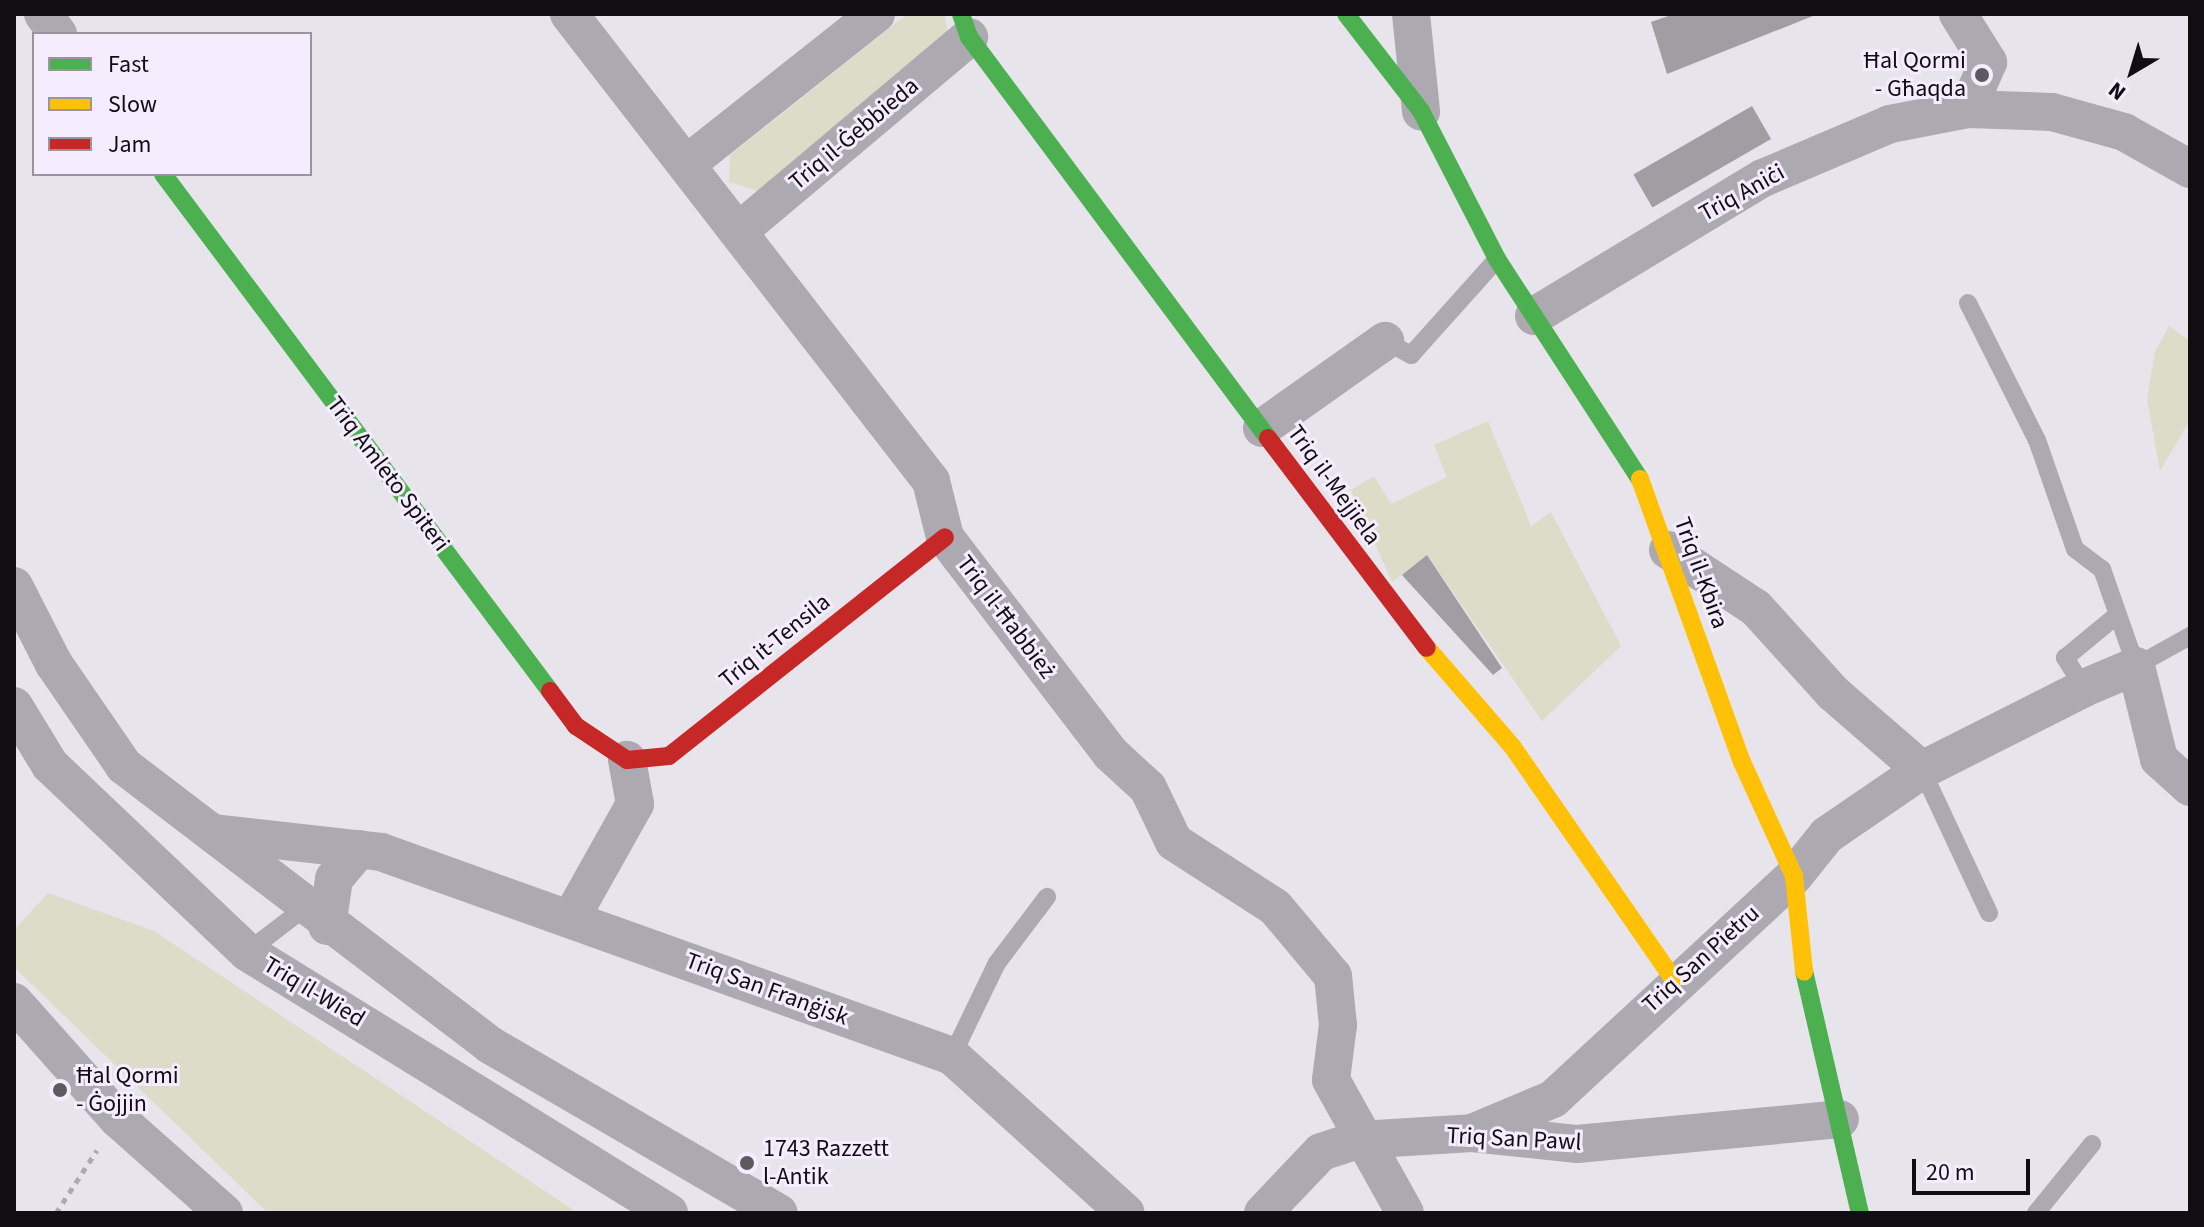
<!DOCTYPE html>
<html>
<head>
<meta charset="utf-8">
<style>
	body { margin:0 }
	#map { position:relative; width:2204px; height:1227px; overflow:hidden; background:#e7e4ec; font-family:"Source Sans 3",sans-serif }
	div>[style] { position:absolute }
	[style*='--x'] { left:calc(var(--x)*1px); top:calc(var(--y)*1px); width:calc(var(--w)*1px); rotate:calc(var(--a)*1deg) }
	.green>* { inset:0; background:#dddcc8 }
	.building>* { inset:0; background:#a09ea3; transform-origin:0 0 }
	.path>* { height:5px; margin-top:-2.5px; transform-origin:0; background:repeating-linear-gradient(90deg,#aeaab1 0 6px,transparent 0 12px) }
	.lane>* { height:18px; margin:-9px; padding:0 9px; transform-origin:9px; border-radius:9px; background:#ada9b1 }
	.street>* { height:38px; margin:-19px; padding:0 19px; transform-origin:19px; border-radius:19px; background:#ada9b1 }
	.fast>* { height:18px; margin:-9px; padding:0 9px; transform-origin:9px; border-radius:9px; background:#4caf50 }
	.slow>* { height:18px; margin:-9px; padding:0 9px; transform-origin:9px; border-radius:9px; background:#ffc107 }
	.jam>* { height:18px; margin:-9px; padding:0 9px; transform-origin:9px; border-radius:9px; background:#c62828 }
	.dots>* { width:22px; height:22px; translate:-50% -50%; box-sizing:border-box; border:4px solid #f5edfd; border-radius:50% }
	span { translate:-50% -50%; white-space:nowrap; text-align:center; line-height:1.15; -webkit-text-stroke:6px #f5edfd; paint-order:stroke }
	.poi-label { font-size:24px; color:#110e13 }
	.right { translate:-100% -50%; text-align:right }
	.left { translate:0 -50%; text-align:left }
	.street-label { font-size:24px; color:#110e13 }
	.frame { position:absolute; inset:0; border:16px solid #110e13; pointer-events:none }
	.legend { position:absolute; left:32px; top:32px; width:280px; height:144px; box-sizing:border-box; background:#f5edfd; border:2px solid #9a949f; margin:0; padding:10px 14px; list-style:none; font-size:24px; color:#110e13 }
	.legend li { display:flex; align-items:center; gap:16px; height:40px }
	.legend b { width:40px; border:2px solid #9a949f }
	.north { position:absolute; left:2092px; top:32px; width:80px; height:80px; -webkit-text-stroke:6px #f5edfd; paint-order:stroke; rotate:218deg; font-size:22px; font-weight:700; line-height:32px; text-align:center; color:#110e13 }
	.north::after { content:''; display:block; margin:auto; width:28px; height:36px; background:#110e13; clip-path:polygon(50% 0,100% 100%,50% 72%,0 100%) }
	.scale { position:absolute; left:1912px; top:1159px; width:118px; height:36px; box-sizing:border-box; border:4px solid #110e13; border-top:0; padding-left:10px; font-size:24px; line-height:28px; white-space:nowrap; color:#110e13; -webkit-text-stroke:6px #f5edfd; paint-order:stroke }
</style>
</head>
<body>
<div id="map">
	<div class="green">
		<div style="clip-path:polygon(907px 14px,944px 14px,948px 32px,762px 192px,729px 182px,730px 155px)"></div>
		<div style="clip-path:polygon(2169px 326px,2190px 341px,2190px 420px,2160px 471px,2147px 399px,2155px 352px)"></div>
		<div style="clip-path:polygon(1488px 421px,1531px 526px,1551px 512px,1621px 646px,1542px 721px,1428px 556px,1392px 582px,1351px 490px,1374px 476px,1391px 504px,1447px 477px,1434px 445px)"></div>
		<div style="clip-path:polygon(48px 893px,154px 931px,578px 1213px,268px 1213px,14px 967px,14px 930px)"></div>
	</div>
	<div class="building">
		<div style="clip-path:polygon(1674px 14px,1812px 14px,1813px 16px,1667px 74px,1651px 22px)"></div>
		<div style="left:1752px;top:106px;width:38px;height:137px;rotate:60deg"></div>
		<div style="clip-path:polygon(1427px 555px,1502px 668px,1493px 675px,1402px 575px)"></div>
	</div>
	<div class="path">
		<div style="--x:56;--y:1213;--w:75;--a:-56.9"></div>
	</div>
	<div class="lane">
		<div style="--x:1968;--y:303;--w:153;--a:63.3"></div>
		<div style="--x:2037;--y:440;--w:115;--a:70.8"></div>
		<div style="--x:2075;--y:549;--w:34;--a:37"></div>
		<div style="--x:2102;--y:569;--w:103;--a:70.7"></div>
		<div style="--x:2136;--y:666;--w:62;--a:-29.1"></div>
		<div style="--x:1385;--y:341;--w:30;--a:28"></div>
		<div style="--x:1411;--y:355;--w:129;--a:-48.1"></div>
		<div style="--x:2084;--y:688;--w:36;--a:-122"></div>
		<div style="--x:2065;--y:658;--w:66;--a:-39.5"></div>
		<div style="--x:1922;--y:770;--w:158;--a:64.9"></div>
		<div style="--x:247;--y:952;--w:71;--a:-37.5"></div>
		<div style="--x:952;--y:1056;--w:103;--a:-64.2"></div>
		<div style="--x:997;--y:963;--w:83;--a:-52.9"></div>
		<div style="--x:2036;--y:1213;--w:89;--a:-50.9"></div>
	</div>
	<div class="street">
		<div style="--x:43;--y:14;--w:25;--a:53"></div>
		<div style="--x:569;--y:14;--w:591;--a:52.22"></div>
		<div style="--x:931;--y:481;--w:58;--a:76"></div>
		<div style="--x:945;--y:537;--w:273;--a:52.6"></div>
		<div style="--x:1111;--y:754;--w:50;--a:42.6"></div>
		<div style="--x:1148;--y:788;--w:60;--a:64.3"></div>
		<div style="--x:1174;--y:842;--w:120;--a:32.8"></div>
		<div style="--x:1275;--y:907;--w:90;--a:50"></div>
		<div style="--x:1333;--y:976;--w:49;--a:84.2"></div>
		<div style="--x:1338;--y:1025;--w:55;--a:97.3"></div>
		<div style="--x:1331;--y:1080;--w:152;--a:60.9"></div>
		<div style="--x:1411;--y:14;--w:98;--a:84.1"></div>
		<div style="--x:1958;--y:14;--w:57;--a:58"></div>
		<div style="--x:1988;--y:62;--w:51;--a:113.1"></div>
		<div style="--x:688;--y:163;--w:240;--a:-38.4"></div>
		<div style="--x:739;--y:231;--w:301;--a:-40.1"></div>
		<div style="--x:1534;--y:316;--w:267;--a:-31.1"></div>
		<div style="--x:1763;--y:178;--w:138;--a:-23"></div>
		<div style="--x:1890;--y:124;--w:79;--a:-10.9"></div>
		<div style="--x:1968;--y:109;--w:84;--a:2"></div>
		<div style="--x:2052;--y:112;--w:75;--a:15.5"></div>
		<div style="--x:2124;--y:132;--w:76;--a:29.3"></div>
		<div style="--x:1262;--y:428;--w:151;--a:-35.3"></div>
		<div style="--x:1668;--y:550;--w:105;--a:33.4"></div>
		<div style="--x:1756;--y:608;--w:115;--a:47.8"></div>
		<div style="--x:1833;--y:693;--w:118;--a:40.9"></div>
		<div style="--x:14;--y:586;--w:88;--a:62.9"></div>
		<div style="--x:54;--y:664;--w:124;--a:55.5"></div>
		<div style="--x:124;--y:766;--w:460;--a:37.3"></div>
		<div style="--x:490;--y:1045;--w:334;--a:30.2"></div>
		<div style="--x:14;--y:706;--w:69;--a:58.6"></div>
		<div style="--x:50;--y:765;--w:272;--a:43.5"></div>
		<div style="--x:247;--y:952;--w:496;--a:31.7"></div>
		<div style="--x:212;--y:833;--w:170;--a:6.4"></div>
		<div style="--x:381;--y:852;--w:606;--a:19.66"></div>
		<div style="--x:952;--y:1056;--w:234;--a:42.1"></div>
		<div style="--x:571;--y:918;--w:131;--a:-60.7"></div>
		<div style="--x:635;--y:804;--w:45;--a:-100.3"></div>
		<div style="--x:327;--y:926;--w:48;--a:-81.5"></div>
		<div style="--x:334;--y:879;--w:39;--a:-50"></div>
		<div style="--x:14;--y:1002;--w:157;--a:48.4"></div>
		<div style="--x:118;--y:1119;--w:142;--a:41.6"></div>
		<div style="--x:1472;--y:1133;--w:88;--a:-22.8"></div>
		<div style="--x:1553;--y:1099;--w:328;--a:-42.8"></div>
		<div style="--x:1794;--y:876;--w:53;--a:-51.2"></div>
		<div style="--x:1827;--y:835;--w:115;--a:-34.4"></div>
		<div style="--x:1922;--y:770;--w:182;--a:-26.8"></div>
		<div style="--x:2084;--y:688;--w:56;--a:-22.9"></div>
		<div style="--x:2136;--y:666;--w:96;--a:76.1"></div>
		<div style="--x:2159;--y:759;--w:42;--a:42.1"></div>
		<div style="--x:1263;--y:1213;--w:84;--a:-46.4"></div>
		<div style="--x:1321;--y:1152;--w:40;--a:-18"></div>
		<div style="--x:1359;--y:1140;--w:113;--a:-3.5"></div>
		<div style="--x:1472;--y:1133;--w:106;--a:6"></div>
		<div style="--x:1577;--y:1144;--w:264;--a:-5.4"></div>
	</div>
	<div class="fast">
		<div style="--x:961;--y:14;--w:24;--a:71"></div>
		<div style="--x:969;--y:37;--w:500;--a:53.29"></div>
		<div style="--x:1346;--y:14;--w:123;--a:52.3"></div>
		<div style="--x:1421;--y:111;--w:166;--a:62.8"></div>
		<div style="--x:1497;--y:259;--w:262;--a:57"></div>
		<div style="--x:163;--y:174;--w:646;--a:53.18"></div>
		<div style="--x:1804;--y:971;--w:248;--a:77"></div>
	</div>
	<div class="slow">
		<div style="--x:1640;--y:479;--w:301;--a:70.2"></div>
		<div style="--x:1742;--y:762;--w:125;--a:65.5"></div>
		<div style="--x:1794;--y:876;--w:96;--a:84"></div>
		<div style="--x:1427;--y:648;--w:130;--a:49.1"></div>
		<div style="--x:1512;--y:746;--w:285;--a:55.3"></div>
	</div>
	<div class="jam">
		<div style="--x:1268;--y:438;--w:263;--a:52.9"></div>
		<div style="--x:550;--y:691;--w:44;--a:53.4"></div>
		<div style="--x:576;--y:726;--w:61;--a:33.7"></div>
		<div style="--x:627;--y:760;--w:42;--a:-5.4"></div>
		<div style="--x:669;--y:756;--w:352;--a:-38.4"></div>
	</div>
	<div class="dots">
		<div style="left:1982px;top:75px;background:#5c595f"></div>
		<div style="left:60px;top:1090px;background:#5c595f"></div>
		<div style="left:747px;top:1163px;background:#5c595f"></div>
	</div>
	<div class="poi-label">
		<span class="right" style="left:1966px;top:75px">Ħal Qormi<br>- Għaqda</span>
		<span class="left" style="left:76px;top:1090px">Ħal Qormi<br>- Ġojjin</span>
		<span class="left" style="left:763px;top:1163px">1743 Razzett<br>l-Antik</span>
	</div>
	<div class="street-label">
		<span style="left:854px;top:134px;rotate:-40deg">Triq il-Ġebbieda</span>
		<span style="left:1742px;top:193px;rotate:-29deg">Triq Aniċi</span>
		<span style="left:388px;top:474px;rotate:53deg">Triq Amleto Spiteri</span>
		<span style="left:1334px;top:485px;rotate:54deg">Triq il-Mejjiela</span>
		<span style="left:1701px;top:573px;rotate:70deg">Triq il-Kbira</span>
		<span style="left:1006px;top:617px;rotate:53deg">Triq il-Ħabbież</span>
		<span style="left:775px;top:641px;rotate:-39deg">Triq it-Tensila</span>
		<span style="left:1701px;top:959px;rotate:-42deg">Triq San Pietru</span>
		<span style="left:767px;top:989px;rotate:20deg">Triq San Franġisk</span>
		<span style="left:314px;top:992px;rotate:31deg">Triq il-Wied</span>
		<span style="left:1514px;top:1139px;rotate:3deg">Triq San Pawl</span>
	</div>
	<div class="frame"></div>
	<ul class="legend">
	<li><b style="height:10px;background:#4caf50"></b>Fast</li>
	<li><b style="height:10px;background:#ffc107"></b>Slow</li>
	<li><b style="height:10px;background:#c62828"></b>Jam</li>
	</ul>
	<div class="north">N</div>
	<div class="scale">20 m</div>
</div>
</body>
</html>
